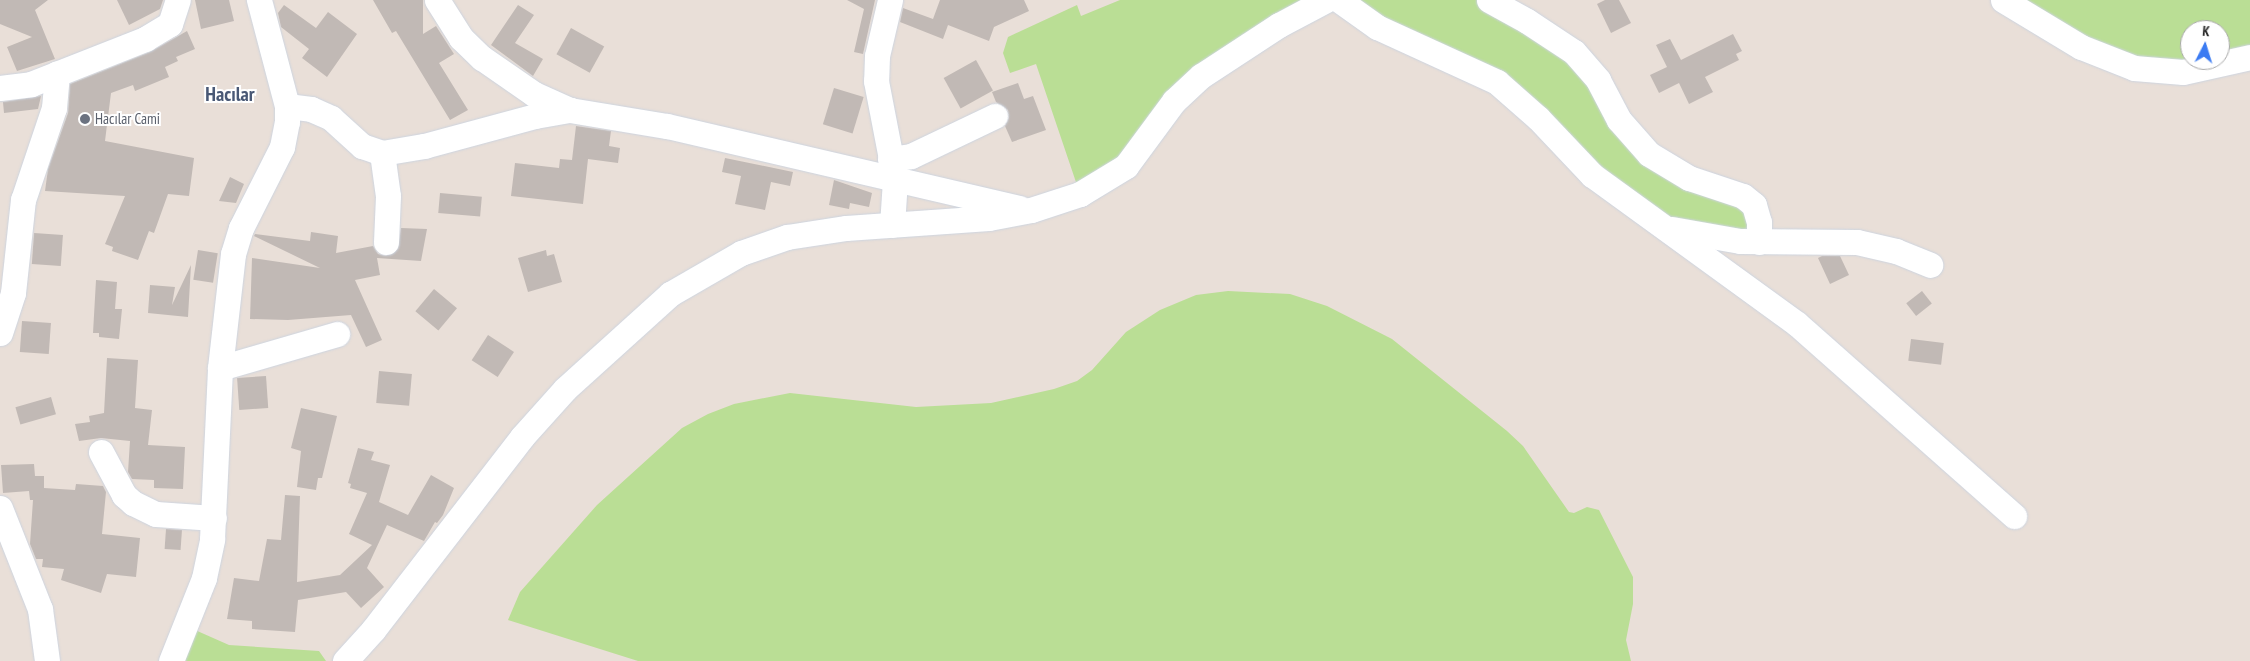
<!DOCTYPE html>
<meta charset="utf-8">
<style>
body{margin:0}
#map{position:relative;width:2250px;height:661px;overflow:hidden;background:#e9dfd8;font-family:"PT Sans Narrow",sans-serif}
div>[style]{position:absolute}
[style*='--x']{left:calc(var(--x)*1px);top:calc(var(--y)*1px);width:calc(var(--w)*1px);rotate:calc(var(--a)*1deg)}
.green>*{inset:0;background:#bade95}
.building>*{inset:0;background:#c1b9b5;transform-origin:0 0}
.roads{filter:drop-shadow(0 0 1px #cdd4df) drop-shadow(0 0 1px #cdd4df)}
.minor>*{height:25px;margin:-12.5px;padding:0 12.5px;transform-origin:12.5px;border-radius:12.5px;background:#fff}
.dots>*{width:14px;height:14px;translate:-50% -50%;box-sizing:border-box;border:2px solid #fff;border-radius:50%}
span{translate:-50% -50%;white-space:nowrap;text-align:center;line-height:1.15;-webkit-text-stroke:4px #fff;paint-order:stroke}
.worship-label{font-size:15px;color:#5b616d}
.left{translate:0 -50%;text-align:left}
.district-label{font-size:20px;color:#495875;font-weight:700}
.north{position:absolute;left:2180px;top:20px;width:50px;height:50px;box-sizing:border-box;background:#fff;border:1px solid #a8a8a8;border-radius:50%;rotate:5deg;font-size:14px;font-weight:700;line-height:20px;text-align:center;color:#262626}
.north::after{content:'';display:block;margin:auto;width:18px;height:22px;background:#3b7bf2;clip-path:polygon(50% 0,100% 100%,50% 72%,0 100%)}
</style>
<div id="map">
<div class="green">
<i style="clip-path:polygon(1120px 0,1326px 0,1279px 25px,1080px 194px,1036px 64px,1010px 73px,1003px 53px,1008px 37px,1077px 5px,1081px 16px)"></i>
<i style="clip-path:polygon(1339px 0,1489px 0,1553px 37px,1634px 139px,1743px 196px,1759px 242px,1660px 226px,1538px 118px)"></i>
<i style="clip-path:polygon(evenodd,2003px 0,2250px 0,2250px 57px,2154px 71px,2003px 0,2190px 30px,2220px 30px,2220px 60px,2190px 60px,2190px 30px)"></i>
<i style="clip-path:polygon(1228px 291px,1290px 294px,1327px 306px,1392px 339px,1507px 431px,1523px 446px,1569px 512px,1574px 513px,1587px 507px,1599px 510px,1633px 577px,1633px 604px,1626px 640px,1631px 661px,638px 661px,508px 620px,520px 592px,597px 505px,682px 428px,708px 414px,734px 404px,790px 393px,916px 407px,991px 403px,1054px 389px,1077px 381px,1092px 370px,1126px 332px,1160px 310px,1196px 295px)"></i>
<i style="clip-path:polygon(186px 626px,229px 645px,319px 651px,326px 661px,171px 661px)"></i>
</div>
<div class="building">
<i style="clip-path:polygon(0 0,48px 0,35px 10px,55px 59px,17px 71px,7px 47px,32px 37px,0 24px)"></i>
<i style="clip-path:polygon(117px 0,163px 0,160px 9px,129px 25px)"></i>
<i style="clip-path:polygon(195px 0,229px 0,234px 21px,201px 29px)"></i>
<i style="clip-path:polygon(373px 0,423px 0,423px 34px,436px 26px,454px 54px,439px 63px,468px 110px,450px 120px,396px 31px,392px 33px)"></i>
<i style="clip-path:polygon(847px 0,875px 0,863px 54px,854px 52px,864px 9px)"></i>
<i style="clip-path:polygon(940px 0,1024px 0,1029px 11px,994px 27px,989px 41px,948px 25px,943px 39px,900px 22px,903px 8px,933px 19px)"></i>
<i style="clip-path:polygon(1605px 0,1619px 0,1631px 23px,1611px 33px,1597px 4px)"></i>
<i style="clip-path:polygon(284px 5px,316px 28px,328px 12px,357px 34px,327px 77px,302px 58px,309px 49px,281px 27px,278px 13px)"></i>
<i style="clip-path:polygon(518px 5px,534px 15px,515px 43px,543px 59px,533px 76px,491px 45px)"></i>
<i style="left:571px;top:28px;width:38px;height:30px;rotate:29deg"></i>
<i style="clip-path:polygon(187px 31px,195px 49px,176px 57px,178px 61px,165px 67px,169px 77px,135px 91px,133px 85px,111px 93px,105px 141px,194px 158px,189px 196px,168px 194px,154px 233px,149px 231px,138px 260px,112px 251px,113px 247px,105px 244px,125px 196px,45px 191px,48px 169px,68px 113px,70px 84px,150px 52px)"></i>
<i style="clip-path:polygon(1733px 34px,1742px 51px,1736px 54px,1739px 60px,1705px 77px,1713px 92px,1689px 104px,1679px 83px,1659px 93px,1650px 75px,1667px 67px,1656px 45px,1670px 39px,1681px 60px)"></i>
<i style="left:976px;top:60px;width:35px;height:37px;rotate:61deg"></i>
<i style="clip-path:polygon(1018px 83px,1024px 99px,1033px 96px,1046px 130px,1012px 142px,1005px 126px,1009px 118px,1008px 110px,996px 102px,992px 92px)"></i>
<i style="left:834px;top:88px;width:31px;height:38px;rotate:17deg"></i>
<i style="clip-path:polygon(41px 96px,38px 109px,4px 113px,3px 102px)"></i>
<i style="clip-path:polygon(576px 126px,611px 131px,609px 146px,620px 148px,618px 163px,588px 159px,583px 204px,511px 196px,515px 163px,559px 168px,560px 159px,572px 160px)"></i>
<i style="clip-path:polygon(725px 158px,793px 172px,790px 186px,771px 182px,765px 210px,735px 204px,741px 176px,722px 172px)"></i>
<i style="clip-path:polygon(230px 177px,244px 184px,236px 203px,219px 201px)"></i>
<i style="clip-path:polygon(834px 180px,872px 193px,869px 207px,850px 203px,849px 209px,829px 205px)"></i>
<i style="left:440px;top:193px;width:42px;height:20px;rotate:5deg"></i>
<i style="clip-path:polygon(401px 228px,427px 229px,421px 261px,377px 258px,380px 275px,355px 280px,382px 340px,366px 347px,351px 315px,288px 320px,250px 319px,252px 258px,320px 268px,254px 236px,255px 234px,310px 241px,311px 232px,338px 236px,336px 253px,373px 246px,378px 254px,386px 256px,398px 249px)"></i>
<i style="left:34px;top:233px;width:29px;height:31px;rotate:4deg"></i>
<i style="left:198px;top:250px;width:20px;height:30px;rotate:9deg"></i>
<i style="clip-path:polygon(546px 250px,547px 256px,554px 254px,562px 282px,528px 292px,518px 258px)"></i>
<i style="clip-path:polygon(1822px 256px,1840px 256px,1849px 275px,1830px 284px,1818px 258px)"></i>
<i style="clip-path:polygon(191px 265px,188px 317px,148px 313px,150px 285px,175px 287px,172px 305px)"></i>
<i style="clip-path:polygon(96px 280px,117px 282px,115px 309px,122px 309px,119px 339px,99px 337px,99px 333px,93px 333px)"></i>
<i style="left:434px;top:289px;width:30px;height:29px;rotate:40deg"></i>
<i style="left:1922px;top:291px;width:16px;height:20px;rotate:52deg"></i>
<i style="left:22px;top:321px;width:29px;height:31px;rotate:4deg"></i>
<i style="left:488px;top:335px;width:31px;height:30px;rotate:33deg"></i>
<i style="left:1911px;top:339px;width:33px;height:22px;rotate:7deg"></i>
<i style="clip-path:polygon(107px 358px,138px 360px,135px 408px,152px 410px,148px 445px,185px 447px,183px 489px,154px 488px,154px 480px,132px 479px,128px 472px,130px 441px,101px 438px,79px 441px,75px 424px,90px 422px,89px 416px,104px 413px)"></i>
<i style="left:379px;top:371px;width:33px;height:32px;rotate:5deg"></i>
<i style="left:266px;top:376px;width:32px;height:29px;rotate:86deg"></i>
<i style="left:51px;top:397px;width:18px;height:37px;rotate:74deg"></i>
<i style="clip-path:polygon(301px 408px,337px 416px,322px 478px,318px 478px,316px 490px,297px 487px,301px 451px,291px 448px)"></i>
<i style="clip-path:polygon(358px 448px,374px 452px,371px 460px,390px 465px,379px 502px,408px 515px,431px 475px,454px 488px,443px 515px,437px 523px,435px 522px,424px 541px,387px 525px,367px 568px,384px 587px,361px 608px,346px 592px,298px 600px,295px 632px,252px 629px,252px 621px,227px 619px,234px 578px,259px 581px,267px 539px,281px 540px,285px 495px,300px 496px,297px 582px,340px 575px,372px 545px,349px 534px,367px 493px,350px 488px,351px 484px,348px 483px)"></i>
<i style="clip-path:polygon(34px 464px,35px 476px,44px 476px,44px 488px,75px 490px,76px 484px,103px 486px,106px 492px,102px 534px,140px 538px,136px 577px,107px 574px,101px 593px,61px 580px,64px 569px,42px 567px,43px 559px,36px 559px,30px 544px,33px 500px,30px 500px,29px 491px,3px 493px,1px 465px)"></i>
<i style="left:166px;top:529px;width:16px;height:20px;rotate:4deg"></i>
</div>
<div class="roads">
<div class="minor">
<i style="--x:437;--y:0;--w:45;--a:57.7"></i>
<i style="--x:461;--y:38;--w:29;--a:44"></i>
<i style="--x:482;--y:58;--w:63;--a:34.7"></i>
<i style="--x:534;--y:94;--w:39;--a:24"></i>
<i style="--x:570;--y:110;--w:98;--a:9.4"></i>
<i style="--x:667;--y:126;--w:362;--a:13.1"></i>
<i style="--x:890;--y:0;--w:57;--a:103.1"></i>
<i style="--x:877;--y:56;--w:25;--a:92"></i>
<i style="--x:876;--y:81;--w:101;--a:79.1"></i>
<i style="--x:895;--y:180;--w:45;--a:93.8"></i>
<i style="--x:1339;--y:0;--w:47;--a:35.4"></i>
<i style="--x:1377;--y:27;--w:132;--a:24.6"></i>
<i style="--x:1497;--y:82;--w:55;--a:41.3"></i>
<i style="--x:1538;--y:118;--w:79;--a:46.5"></i>
<i style="--x:1592;--y:175;--w:253;--a:36"></i>
<i style="--x:1797;--y:324;--w:290;--a:41.5"></i>
<i style="--x:1489;--y:0;--w:43;--a:28.9"></i>
<i style="--x:1527;--y:21;--w:56;--a:33.4"></i>
<i style="--x:1574;--y:52;--w:37;--a:49"></i>
<i style="--x:1598;--y:80;--w:45;--a:62.3"></i>
<i style="--x:1619;--y:120;--w:45;--a:48.6"></i>
<i style="--x:1649;--y:154;--w:47;--a:31"></i>
<i style="--x:1689;--y:178;--w:57;--a:18.4"></i>
<i style="--x:1743;--y:196;--w:14;--a:39"></i>
<i style="--x:1754;--y:205;--w:18;--a:74"></i>
<i style="--x:1759;--y:222;--w:20;--a:90"></i>
<i style="--x:2003;--y:0;--w:91;--a:31.1"></i>
<i style="--x:2081;--y:47;--w:57;--a:21.6"></i>
<i style="--x:2134;--y:68;--w:49;--a:4.7"></i>
<i style="--x:2183;--y:72;--w:69;--a:-12.6"></i>
<i style="--x:0;--y:88;--w:31;--a:-7"></i>
<i style="--x:31;--y:84;--w:123;--a:-21.5"></i>
<i style="--x:145;--y:39;--w:29;--a:-31"></i>
<i style="--x:170;--y:24;--w:25;--a:-72"></i>
<i style="--x:287;--y:106;--w:24;--a:7"></i>
<i style="--x:311;--y:109;--w:22;--a:24"></i>
<i style="--x:331;--y:118;--w:42;--a:42.1"></i>
<i style="--x:362;--y:146;--w:21;--a:19"></i>
<i style="--x:382;--y:153;--w:43;--a:-9.5"></i>
<i style="--x:424;--y:146;--w:115;--a:-15.1"></i>
<i style="--x:535;--y:116;--w:36;--a:-10"></i>
<i style="--x:382;--y:153;--w:43;--a:82.1"></i>
<i style="--x:388;--y:196;--w:46;--a:92.5"></i>
<i style="--x:890;--y:159;--w:21;--a:-8"></i>
<i style="--x:911;--y:156;--w:93;--a:-25.5"></i>
<i style="--x:1672;--y:229;--w:69;--a:10"></i>
<i style="--x:1740;--y:241;--w:117;--a:0.5"></i>
<i style="--x:1857;--y:242;--w:40;--a:13"></i>
<i style="--x:1896;--y:251;--w:37;--a:22"></i>
<i style="--x:0;--y:333;--w:42;--a:-72"></i>
<i style="--x:13;--y:293;--w:94;--a:-83.9"></i>
<i style="--x:23;--y:200;--w:97;--a:-71.4"></i>
<i style="--x:54;--y:108;--w:35;--a:-85"></i>
<i style="--x:220;--y:368;--w:122;--a:-16.2"></i>
<i style="--x:101;--y:452;--w:49;--a:61.9"></i>
<i style="--x:124;--y:495;--w:12;--a:42"></i>
<i style="--x:133;--y:503;--w:25;--a:26"></i>
<i style="--x:156;--y:514;--w:58;--a:3.9"></i>
<i style="--x:0;--y:508;--w:109;--a:68.4"></i>
<i style="--x:40;--y:609;--w:52;--a:82.3"></i>
<i style="--x:171;--y:661;--w:89;--a:-68.3"></i>
<i style="--x:204;--y:578;--w:40;--a:-78"></i>
<i style="--x:212;--y:539;--w:171;--a:-87.3"></i>
<i style="--x:220;--y:368;--w:115;--a:-83.5"></i>
<i style="--x:233;--y:254;--w:27;--a:-73"></i>
<i style="--x:241;--y:228;--w:91;--a:-63.2"></i>
<i style="--x:282;--y:147;--w:25;--a:-79"></i>
<i style="--x:287;--y:122;--w:16;--a:-90"></i>
<i style="--x:287;--y:106;--w:110;--a:-104.8"></i>
<i style="--x:345;--y:661;--w:42;--a:-47.9"></i>
<i style="--x:373;--y:630;--w:244;--a:-52.3"></i>
<i style="--x:522;--y:437;--w:64;--a:-48.1"></i>
<i style="--x:565;--y:389;--w:142;--a:-42.1"></i>
<i style="--x:670;--y:294;--w:82;--a:-30"></i>
<i style="--x:741;--y:253;--w:49;--a:-19.2"></i>
<i style="--x:787;--y:237;--w:60;--a:-8.7"></i>
<i style="--x:846;--y:228;--w:143;--a:-4"></i>
<i style="--x:989;--y:218;--w:43;--a:-10.8"></i>
<i style="--x:1031;--y:210;--w:52;--a:-18.1"></i>
<i style="--x:1080;--y:194;--w:54;--a:-31.3"></i>
<i style="--x:1126;--y:166;--w:81;--a:-53.6"></i>
<i style="--x:1174;--y:101;--w:37;--a:-43"></i>
<i style="--x:1201;--y:76;--w:93;--a:-33.2"></i>
<i style="--x:1279;--y:25;--w:53;--a:-28"></i>
</div>
</div>
<div class="dots">
<i style="left:85px;top:119px;background:#6b7280"></i>
</div>
<div class="worship-label">
<span class="left" style="left:95px;top:119px">Hacılar Cami</span>
</div>
<div class="district-label">
<span style="left:230px;top:94px">Hacılar</span>
</div>
<div class="north">K</div>
</div>
